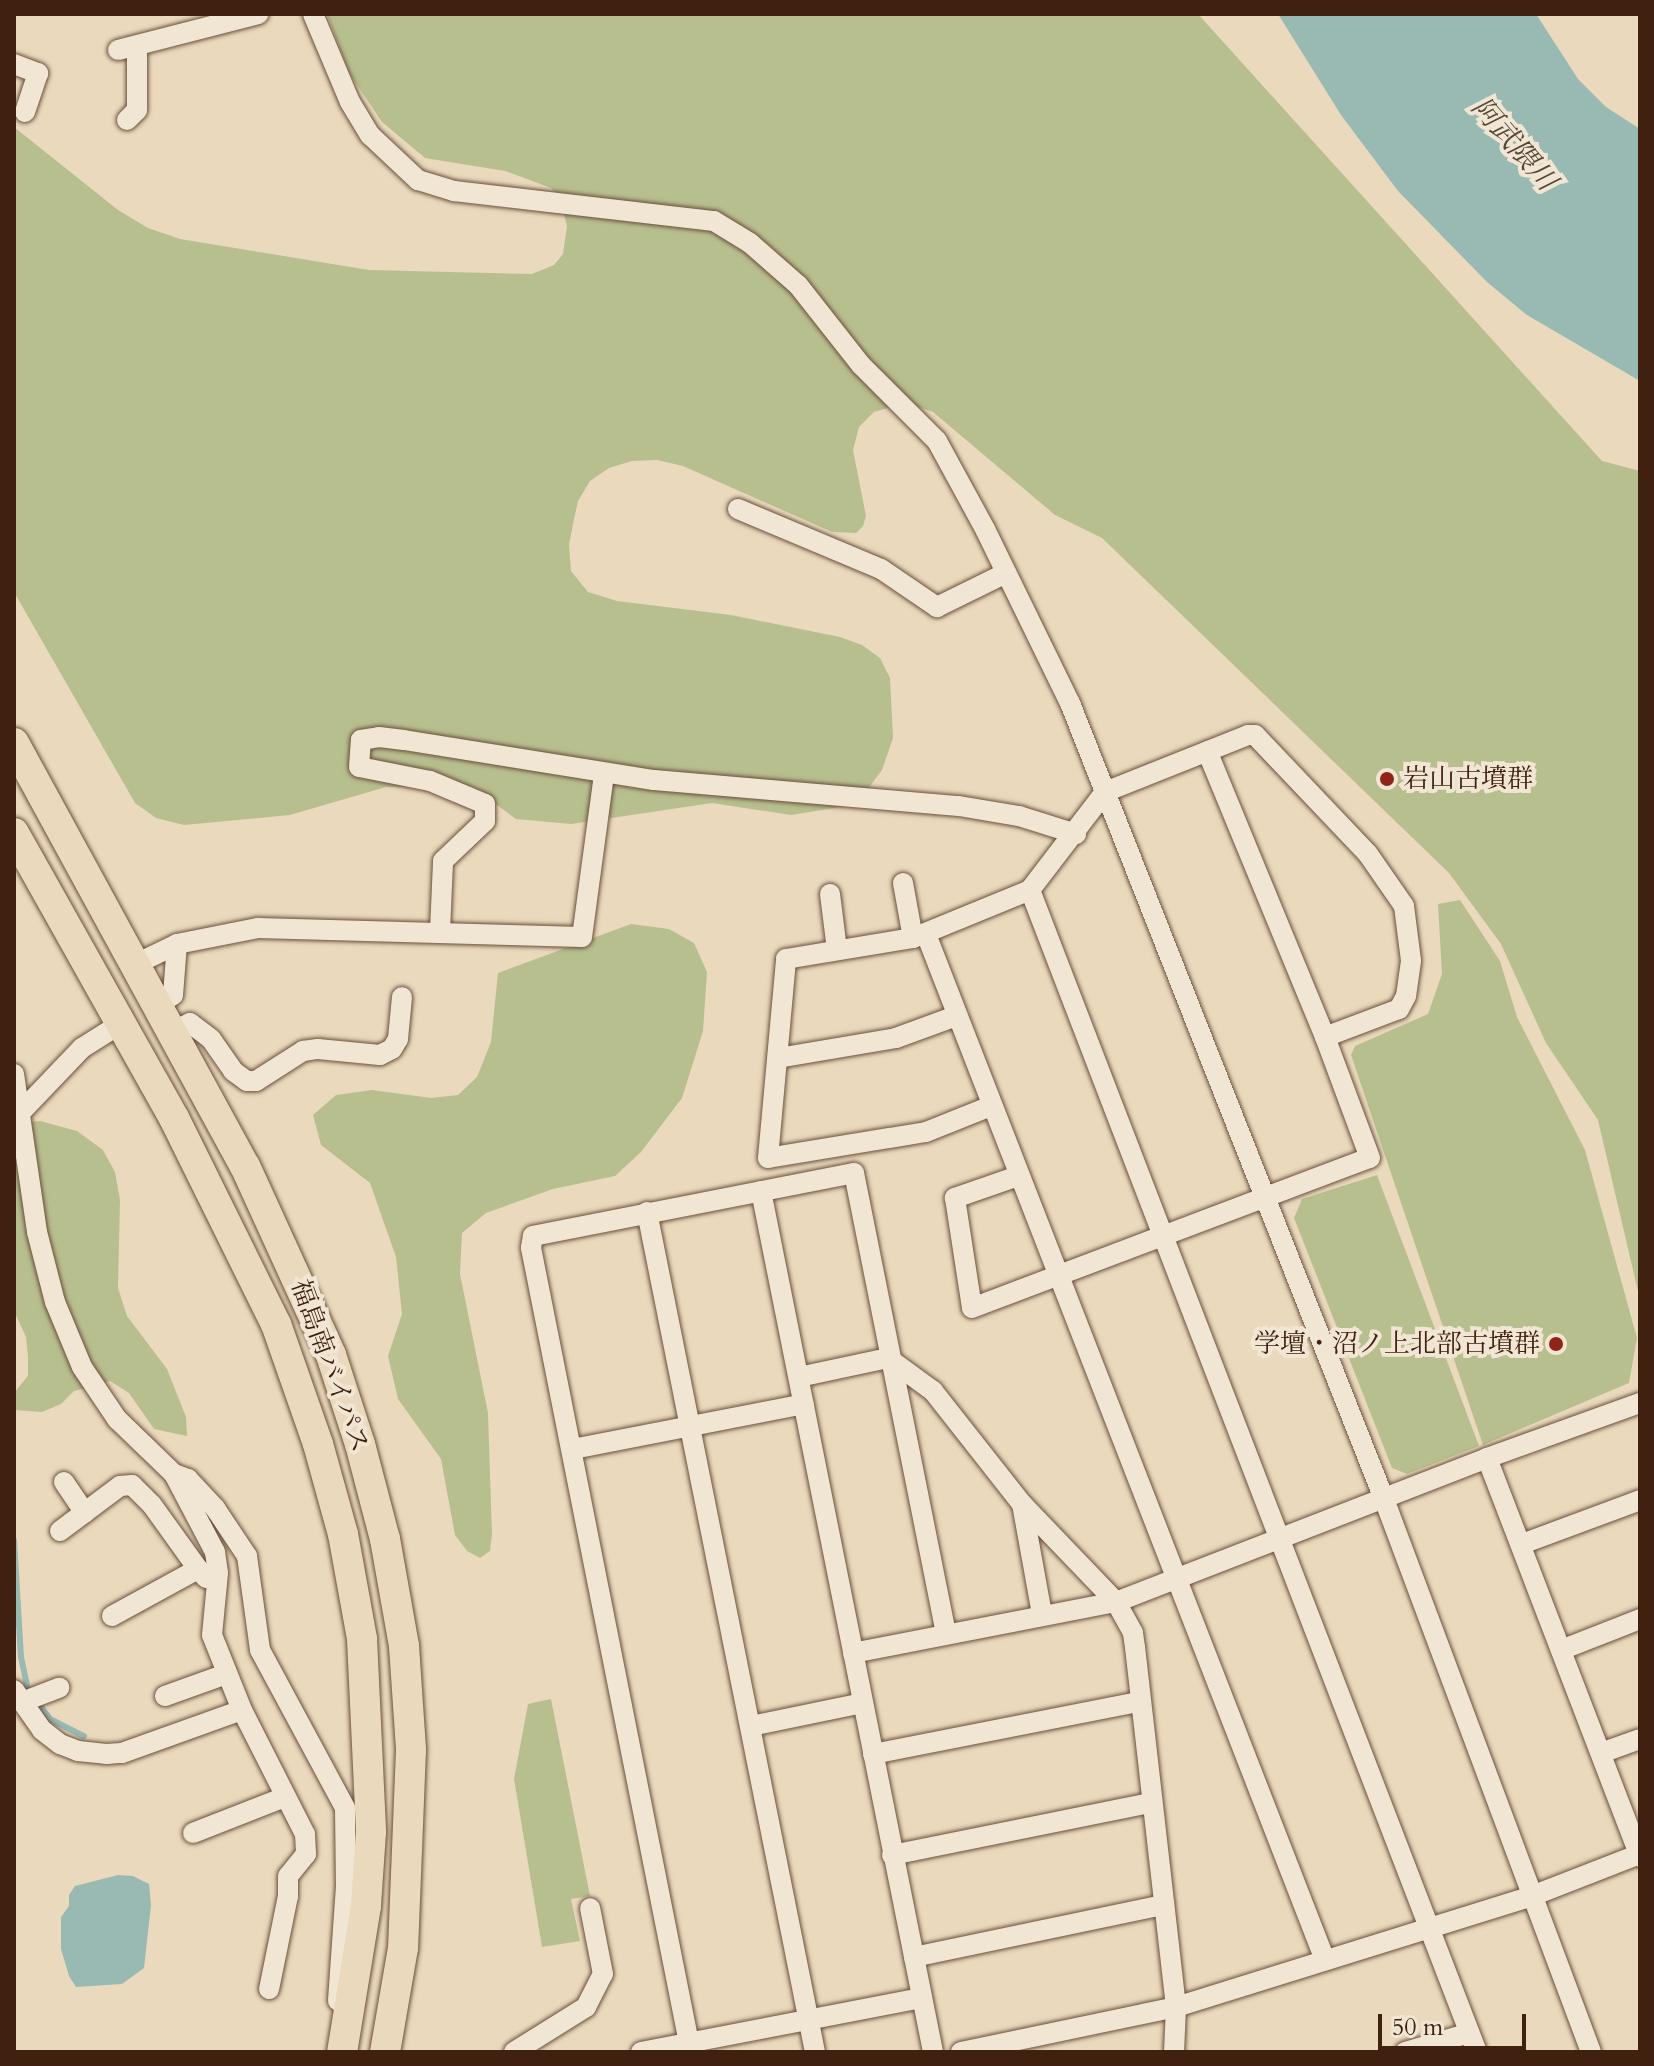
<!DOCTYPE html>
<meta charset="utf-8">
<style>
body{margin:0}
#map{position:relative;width:1654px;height:2066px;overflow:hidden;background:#ead9bc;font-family:Cardo,"Noto Serif JP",serif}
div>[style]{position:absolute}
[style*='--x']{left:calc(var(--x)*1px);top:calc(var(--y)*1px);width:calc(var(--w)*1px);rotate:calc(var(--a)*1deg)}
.green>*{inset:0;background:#b8bf8f}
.water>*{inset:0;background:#98bab2}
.stream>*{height:6px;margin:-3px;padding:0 3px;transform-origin:3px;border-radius:3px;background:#98bab2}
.roads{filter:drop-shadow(0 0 2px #6a4f3b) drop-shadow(0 0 2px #6a4f3b)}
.minor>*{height:20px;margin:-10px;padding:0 10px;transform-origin:10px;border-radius:10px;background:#f1e6d3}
.highway>*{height:30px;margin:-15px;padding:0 15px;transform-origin:15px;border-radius:15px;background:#ead9bc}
.dots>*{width:22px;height:22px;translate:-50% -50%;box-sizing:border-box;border:4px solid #f1e6d3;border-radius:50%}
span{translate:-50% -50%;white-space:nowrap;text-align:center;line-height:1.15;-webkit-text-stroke:8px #f1e6d3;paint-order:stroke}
.poi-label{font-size:26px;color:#402110}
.left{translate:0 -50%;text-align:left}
.right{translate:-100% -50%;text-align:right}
.street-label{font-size:26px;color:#402110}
.water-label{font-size:28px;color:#564738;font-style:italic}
.frame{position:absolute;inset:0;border:16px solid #402110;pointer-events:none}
.scale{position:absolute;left:1378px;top:2014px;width:148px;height:36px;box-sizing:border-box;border:4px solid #402110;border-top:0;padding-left:10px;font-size:24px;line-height:28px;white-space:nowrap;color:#402110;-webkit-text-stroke:6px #f1e6d3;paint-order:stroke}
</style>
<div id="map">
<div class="green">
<i style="clip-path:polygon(327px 14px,1198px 14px,1602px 461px,1640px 471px,1640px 1300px,1598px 1120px,1546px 1043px,1501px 944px,1449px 873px,1102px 538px,1055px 515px,933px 412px,905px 403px,874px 412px,859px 427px,853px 450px,866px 516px,863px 526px,856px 533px,832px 532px,683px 466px,657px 460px,632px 461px,609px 468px,590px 481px,578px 501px,573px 524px,569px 545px,571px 571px,588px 592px,617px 601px,731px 615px,840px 637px,862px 645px,880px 658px,890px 678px,893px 738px,882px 770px,867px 790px,847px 806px,791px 815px,712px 803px,571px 824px,516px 819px,471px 786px,386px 787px,290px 815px,184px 825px,156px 818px,135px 803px,14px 592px,14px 127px,118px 210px,148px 228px,180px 239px,369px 270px,532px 274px,554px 265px,563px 254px,567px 226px,560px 198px,551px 188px,505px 171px,425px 158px,382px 122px,349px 73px)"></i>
<i style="clip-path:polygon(1460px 900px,1500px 961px,1517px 1017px,1585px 1150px,1637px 1338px,1629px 1383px,1483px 1445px,1351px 1055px,1355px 1046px,1428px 1014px,1442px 974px,1438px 904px)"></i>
<i style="clip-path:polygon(631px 924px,669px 929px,694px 943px,707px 972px,703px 1031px,682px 1098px,641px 1152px,615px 1176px,553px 1189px,486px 1213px,462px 1233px,460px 1274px,488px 1413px,492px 1535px,490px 1551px,480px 1558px,467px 1551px,455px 1535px,441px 1459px,398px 1399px,388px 1356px,402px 1314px,396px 1257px,370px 1183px,321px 1145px,313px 1115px,336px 1095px,372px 1090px,431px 1098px,458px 1095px,477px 1077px,491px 1042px,498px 973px)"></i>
<i style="clip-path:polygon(40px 1121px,77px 1131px,103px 1150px,115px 1172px,120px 1200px,118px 1288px,127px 1316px,167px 1369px,186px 1417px,187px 1436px,154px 1429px,129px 1393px,110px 1381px,74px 1391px,61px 1404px,42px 1412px,14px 1410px,14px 1393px,28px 1376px,28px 1357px,26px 1337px,14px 1311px,14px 1123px)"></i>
<i style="clip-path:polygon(1377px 1175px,1479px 1446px,1407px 1474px,1392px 1468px,1294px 1218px,1302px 1199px)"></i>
<i style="clip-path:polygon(551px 1699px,590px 1896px,571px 1899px,580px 1941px,542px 1947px,514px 1779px,528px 1704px)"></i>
</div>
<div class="water">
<i style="clip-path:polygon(1278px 14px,1536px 14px,1578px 79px,1606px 107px,1640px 129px,1640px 381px,1527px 315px,1487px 282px,1398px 191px,1341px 115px)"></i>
<i style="clip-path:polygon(118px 1875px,133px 1876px,149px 1884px,151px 1905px,144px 1968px,122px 1984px,76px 1987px,69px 1976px,61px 1949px,61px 1917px,69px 1906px,69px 1895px,75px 1886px)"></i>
</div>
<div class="stream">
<i style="--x:14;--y:1540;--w:117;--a:86.6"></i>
<i style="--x:21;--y:1657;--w:35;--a:78"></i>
<i style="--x:39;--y:1704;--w:19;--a:54"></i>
<i style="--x:50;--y:1719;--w:38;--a:27"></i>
</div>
<div class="roads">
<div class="minor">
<i style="--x:313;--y:14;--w:95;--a:67.2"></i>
<i style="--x:350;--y:102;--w:39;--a:59"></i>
<i style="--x:370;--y:135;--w:66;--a:43.2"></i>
<i style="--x:418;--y:180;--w:38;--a:17"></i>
<i style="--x:454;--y:191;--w:262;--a:6.6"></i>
<i style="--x:714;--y:221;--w:42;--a:31.4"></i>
<i style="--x:750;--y:243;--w:64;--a:41.2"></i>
<i style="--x:798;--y:285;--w:102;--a:51.8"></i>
<i style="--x:861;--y:365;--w:107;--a:45"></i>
<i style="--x:937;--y:441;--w:102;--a:61.4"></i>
<i style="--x:986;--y:531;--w:191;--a:64"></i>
<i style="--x:1070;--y:703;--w:856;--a:68.47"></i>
<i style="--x:1384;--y:1499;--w:590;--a:69.48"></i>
<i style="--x:118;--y:50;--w:145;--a:-14.4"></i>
<i style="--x:14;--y:64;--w:26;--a:21"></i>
<i style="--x:38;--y:73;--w:41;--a:108.4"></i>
<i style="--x:127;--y:120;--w:14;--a:-45"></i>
<i style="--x:137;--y:110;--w:62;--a:-90"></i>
<i style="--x:738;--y:509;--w:155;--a:22.8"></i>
<i style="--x:881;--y:569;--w:68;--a:34.2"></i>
<i style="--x:937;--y:607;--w:77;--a:-26.2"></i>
<i style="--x:903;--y:883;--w:56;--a:79.7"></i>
<i style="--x:1030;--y:890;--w:1245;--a:68.96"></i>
<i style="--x:830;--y:894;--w:56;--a:82.9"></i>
<i style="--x:440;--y:931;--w:70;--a:-87.5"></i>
<i style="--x:443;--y:861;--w:58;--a:-43.6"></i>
<i style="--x:485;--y:821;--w:17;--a:-90"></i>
<i style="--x:485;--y:804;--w:60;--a:-157.3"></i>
<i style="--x:430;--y:781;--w:72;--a:-168.8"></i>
<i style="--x:359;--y:767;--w:27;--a:-86"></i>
<i style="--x:361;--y:740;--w:18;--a:-9"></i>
<i style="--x:379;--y:737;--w:25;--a:7"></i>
<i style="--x:404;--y:740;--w:253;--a:9.1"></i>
<i style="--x:654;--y:780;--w:306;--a:4.9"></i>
<i style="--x:959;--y:806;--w:61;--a:9.5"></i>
<i style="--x:1019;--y:816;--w:60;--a:17.5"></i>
<i style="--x:926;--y:934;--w:1101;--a:68.75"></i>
<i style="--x:134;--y:965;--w:48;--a:-26"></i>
<i style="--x:177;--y:944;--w:83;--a:-11.2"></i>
<i style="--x:258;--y:928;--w:324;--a:1.6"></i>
<i style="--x:582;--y:937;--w:163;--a:-82.3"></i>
<i style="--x:156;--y:1006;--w:20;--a:-33"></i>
<i style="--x:173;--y:995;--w:51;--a:-85.5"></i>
<i style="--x:171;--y:1032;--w:21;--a:-25"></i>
<i style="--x:190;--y:1023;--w:26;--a:37"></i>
<i style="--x:211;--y:1039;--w:39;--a:55"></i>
<i style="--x:233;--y:1071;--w:17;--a:36"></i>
<i style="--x:247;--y:1081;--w:9;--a:0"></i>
<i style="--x:256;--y:1081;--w:56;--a:-32.6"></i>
<i style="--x:303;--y:1051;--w:15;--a:-8"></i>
<i style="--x:318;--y:1049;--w:62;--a:5.5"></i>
<i style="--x:380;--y:1055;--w:13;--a:-27"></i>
<i style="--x:392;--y:1049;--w:12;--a:-59"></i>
<i style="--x:398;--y:1039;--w:42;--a:-84.6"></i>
<i style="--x:778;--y:1058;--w:120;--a:-9.6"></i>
<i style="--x:896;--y:1038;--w:64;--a:-20.1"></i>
<i style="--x:14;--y:1074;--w:160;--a:81.7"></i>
<i style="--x:37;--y:1232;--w:72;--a:75.6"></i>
<i style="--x:55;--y:1302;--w:70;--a:67.4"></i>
<i style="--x:82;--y:1367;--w:63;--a:56.1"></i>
<i style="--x:117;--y:1419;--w:79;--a:44"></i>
<i style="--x:174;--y:1474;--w:88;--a:62.3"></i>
<i style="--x:215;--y:1552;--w:21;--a:82"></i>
<i style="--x:218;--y:1573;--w:62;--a:95.5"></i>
<i style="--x:212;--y:1635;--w:81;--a:68.2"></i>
<i style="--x:242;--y:1710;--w:139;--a:63.1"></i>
<i style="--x:305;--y:1834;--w:20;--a:87"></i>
<i style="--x:306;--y:1854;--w:28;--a:129"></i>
<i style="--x:288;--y:1876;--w:20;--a:90"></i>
<i style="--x:288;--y:1896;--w:95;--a:101.5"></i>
<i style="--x:991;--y:1106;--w:70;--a:158.2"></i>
<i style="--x:926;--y:1132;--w:160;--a:170.7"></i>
<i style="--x:768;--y:1158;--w:200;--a:-84.8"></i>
<i style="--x:786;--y:959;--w:129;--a:-9.4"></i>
<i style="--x:913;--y:938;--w:126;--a:-22.3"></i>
<i style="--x:1030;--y:890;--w:123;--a:-52.6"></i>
<i style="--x:1105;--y:792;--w:154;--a:-21.7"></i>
<i style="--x:1248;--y:735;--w:7;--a:0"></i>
<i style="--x:1255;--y:735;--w:164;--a:46.5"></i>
<i style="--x:1368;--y:854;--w:63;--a:55.3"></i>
<i style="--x:1404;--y:906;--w:55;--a:82.7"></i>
<i style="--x:1411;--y:961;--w:35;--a:98"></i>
<i style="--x:1406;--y:996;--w:15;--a:118"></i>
<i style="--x:1399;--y:1009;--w:79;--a:159.3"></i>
<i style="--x:18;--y:1115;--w:93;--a:-46.3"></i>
<i style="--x:82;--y:1048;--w:45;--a:-32.3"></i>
<i style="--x:1018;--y:1176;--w:67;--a:160.8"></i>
<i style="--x:955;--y:1198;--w:111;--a:81.2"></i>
<i style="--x:972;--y:1308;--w:425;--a:-20.7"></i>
<i style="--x:1370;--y:1158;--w:129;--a:-110.4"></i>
<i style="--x:1325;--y:1037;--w:309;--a:-112.4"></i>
<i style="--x:761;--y:1191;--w:878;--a:78.7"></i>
<i style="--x:647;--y:1212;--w:857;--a:78.69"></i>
<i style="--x:799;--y:1377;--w:91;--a:-12.1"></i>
<i style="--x:888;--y:1358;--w:56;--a:36.3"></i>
<i style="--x:933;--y:1391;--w:144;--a:51.8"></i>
<i style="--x:1022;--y:1504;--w:136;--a:46.2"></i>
<i style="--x:1116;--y:1602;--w:35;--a:61"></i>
<i style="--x:1133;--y:1633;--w:14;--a:82"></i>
<i style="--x:1135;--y:1647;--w:362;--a:83.5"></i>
<i style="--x:1176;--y:2007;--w:45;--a:92.5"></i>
<i style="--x:573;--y:1449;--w:235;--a:-11"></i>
<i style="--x:1487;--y:1458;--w:427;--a:69"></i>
<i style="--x:174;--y:1474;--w:15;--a:20"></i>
<i style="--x:188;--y:1479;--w:40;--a:47"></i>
<i style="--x:215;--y:1508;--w:58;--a:56.3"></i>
<i style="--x:247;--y:1556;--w:95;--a:82.1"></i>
<i style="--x:260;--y:1650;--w:179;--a:61.7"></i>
<i style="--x:345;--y:1808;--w:78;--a:89.3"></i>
<i style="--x:346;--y:1886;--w:115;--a:94"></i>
<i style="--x:64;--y:1482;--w:37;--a:56"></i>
<i style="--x:1022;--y:1504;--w:112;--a:79.7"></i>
<i style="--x:60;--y:1531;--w:75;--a:-36.9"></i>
<i style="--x:120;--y:1486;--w:12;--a:-5"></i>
<i style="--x:132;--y:1485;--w:28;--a:45"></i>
<i style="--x:152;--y:1505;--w:79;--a:54.3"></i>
<i style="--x:1522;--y:1544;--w:126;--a:-20.4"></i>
<i style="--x:112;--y:1616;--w:98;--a:-28.7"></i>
<i style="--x:198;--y:1569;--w:12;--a:48"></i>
<i style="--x:1561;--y:1650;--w:85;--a:-21.4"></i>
<i style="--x:853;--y:1653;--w:268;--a:-11"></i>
<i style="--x:1116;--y:1602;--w:398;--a:-21.2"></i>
<i style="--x:1487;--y:1458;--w:163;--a:-19.8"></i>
<i style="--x:14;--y:1690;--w:49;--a:55"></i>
<i style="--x:42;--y:1730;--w:23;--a:38"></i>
<i style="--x:60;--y:1744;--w:19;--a:21"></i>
<i style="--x:78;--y:1751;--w:28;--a:6"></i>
<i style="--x:106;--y:1754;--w:16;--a:-4"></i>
<i style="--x:122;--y:1753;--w:127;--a:-19.7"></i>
<i style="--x:165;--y:1696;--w:65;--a:-19.8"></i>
<i style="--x:22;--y:1702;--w:40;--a:-21"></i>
<i style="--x:751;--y:1726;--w:114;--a:-11.6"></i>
<i style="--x:1601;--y:1753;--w:41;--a:-19.7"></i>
<i style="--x:873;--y:1754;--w:270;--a:-11.1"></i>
<i style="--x:193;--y:1833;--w:99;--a:-21.4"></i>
<i style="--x:892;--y:1855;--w:263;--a:-11.4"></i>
<i style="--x:914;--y:1957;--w:254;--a:-11.8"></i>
<i style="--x:689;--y:2043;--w:811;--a:-101.24"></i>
<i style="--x:531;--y:1248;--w:12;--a:-81"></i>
<i style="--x:533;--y:1236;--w:327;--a:-11.1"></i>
<i style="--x:854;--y:1173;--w:470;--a:78.7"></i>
<i style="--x:514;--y:2052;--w:85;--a:-32"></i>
<i style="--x:586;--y:2007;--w:37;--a:-63"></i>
<i style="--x:603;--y:1974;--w:67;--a:-101.1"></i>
<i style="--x:641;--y:2052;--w:286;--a:-10.9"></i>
<i style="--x:961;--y:2052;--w:220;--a:-11.8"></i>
<i style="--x:1176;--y:2007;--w:373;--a:-17.3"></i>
<i style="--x:1532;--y:1896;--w:116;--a:-21.3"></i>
<i style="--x:1405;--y:2052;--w:67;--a:-16.5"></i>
</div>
<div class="highway">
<i style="--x:14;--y:743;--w:482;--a:61.4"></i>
<i style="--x:245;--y:1166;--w:208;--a:65.5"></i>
<i style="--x:331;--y:1355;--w:94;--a:72"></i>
<i style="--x:360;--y:1444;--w:98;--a:75.3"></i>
<i style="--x:385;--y:1539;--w:109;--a:79.9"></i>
<i style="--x:404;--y:1646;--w:104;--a:86.1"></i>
<i style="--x:411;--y:1750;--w:198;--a:92.3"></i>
<i style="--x:403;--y:1948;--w:106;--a:99.8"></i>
<i style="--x:14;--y:833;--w:327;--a:60.7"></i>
<i style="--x:174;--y:1118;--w:230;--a:63.7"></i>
<i style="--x:276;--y:1324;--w:127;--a:70.7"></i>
<i style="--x:318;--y:1444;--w:93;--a:74.5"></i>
<i style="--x:343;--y:1534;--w:107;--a:79.7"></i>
<i style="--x:362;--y:1639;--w:193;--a:87.3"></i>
<i style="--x:371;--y:1832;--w:74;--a:93.9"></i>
<i style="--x:366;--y:1906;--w:148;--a:99.3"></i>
</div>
</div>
<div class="dots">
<i style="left:1387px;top:779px;background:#8f2418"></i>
<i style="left:1556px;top:1344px;background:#8f2418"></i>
</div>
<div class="poi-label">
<span class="left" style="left:1403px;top:779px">岩山古墳群</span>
<span class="right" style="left:1540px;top:1344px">学壇・沼ノ上北部古墳群</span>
</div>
<div class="street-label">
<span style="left:330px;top:1366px;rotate:70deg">福島南バイパス</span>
</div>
<div class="water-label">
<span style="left:1514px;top:144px;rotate:49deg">阿武隈川</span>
</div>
<div class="frame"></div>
<div class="scale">50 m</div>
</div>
